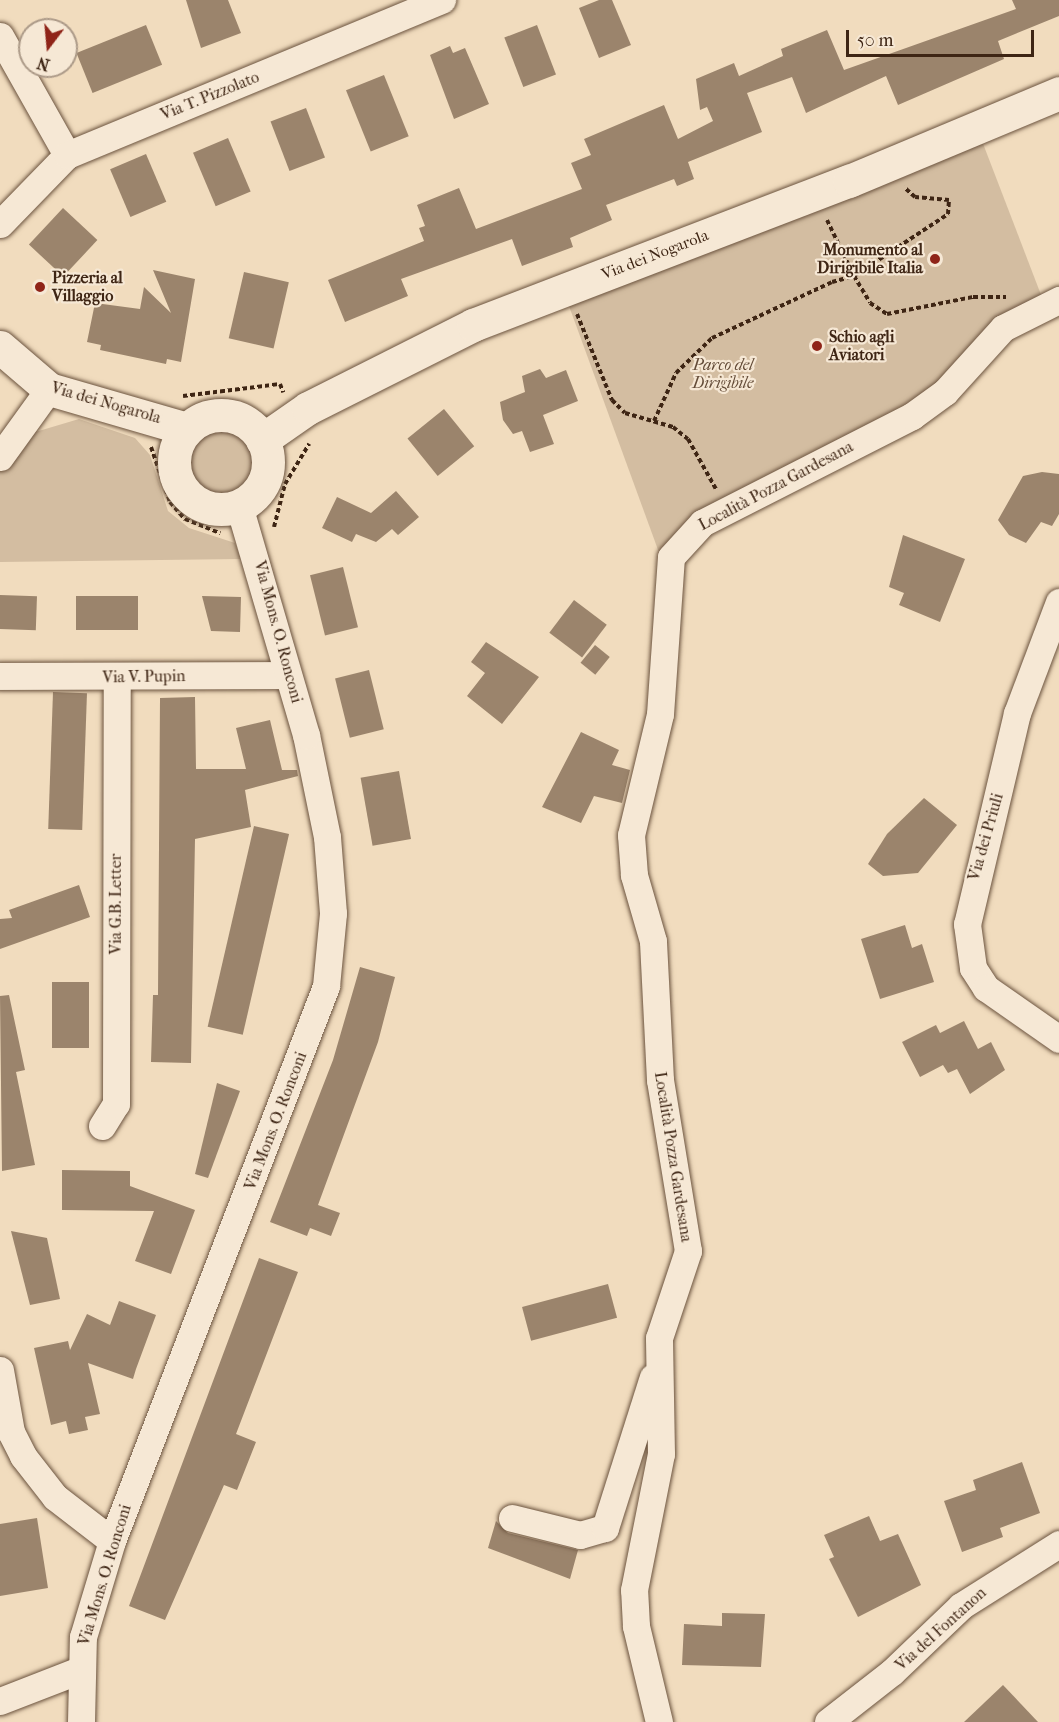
<!DOCTYPE html>
<meta charset="utf-8">
<style>
body{margin:0}
#map{position:relative;width:1059px;height:1722px;overflow:hidden;background:#f1dcbe;font-family:"IM FELL French Canon",serif}
div>[style]{position:absolute}
[style*='--x']{left:calc(var(--x)*1px);top:calc(var(--y)*1px);width:calc(var(--w)*1px);rotate:calc(var(--a)*1deg)}
.green>*{inset:0;background:#d3bda1}
.round{border-radius:50%}
.building>*{inset:0;background:#9b846c;transform-origin:0 0}
.path>*{height:4px;margin-top:-2px;transform-origin:0;background:repeating-linear-gradient(90deg,#3e2514 0 4.5px,transparent 0 7.5px)}
.roads{filter:drop-shadow(0 0 2px #6b533e) drop-shadow(0 0 2px #6b533e)}
.street>*{height:27px;margin:-13.5px;padding:0 13.5px;transform-origin:13.5px;border-radius:13.5px;background:#f6e8d5}
.secondary>*{height:33px;margin:-16.5px;padding:0 16.5px;transform-origin:16.5px;border-radius:16.5px;background:#f6e8d5}
.secondary>.ring{margin:-16.5px;padding:0;box-sizing:content-box;background:none;border:33px solid #f6e8d5;border-radius:50%}
.dots>*{width:16px;height:16px;translate:-50% -50%;box-sizing:border-box;border:3px solid #f6e8d5;border-radius:50%}
span{translate:-50% -50%;white-space:nowrap;text-align:center;line-height:1.15;-webkit-text-stroke:4.5px #f6e8d5;paint-order:stroke}
.street-label{font-size:16px;color:#3e2514}
.poi-label{font-size:16px;color:#3e2514;font-weight:700}
.right{translate:-100% -50%;text-align:right}
.left{translate:0 -50%;text-align:left}
.park-label{font-size:16px;color:#634b37;font-style:italic}
.north{position:absolute;left:18px;top:18px;width:60px;height:60px;box-sizing:border-box;background:#f6e8d5;border:2px solid #ac9a88;border-radius:50%;rotate:196deg;font-size:16px;font-weight:700;line-height:24px;text-align:center;color:#3e2514}
.north::after{content:'';display:block;margin:auto;width:21px;height:27px;background:#8f2418;clip-path:polygon(50% 0,100% 100%,50% 72%,0 100%)}
.scale{position:absolute;left:846px;top:30px;width:188px;height:27px;box-sizing:border-box;border:3px solid #3e2514;border-top:0;padding-left:8px;font-size:18px;line-height:21px;white-space:nowrap;color:#3e2514;-webkit-text-stroke:4px #f6e8d5;paint-order:stroke}
</style>
<div id="map">
<div class="green">
<i style="clip-path:polygon(982px 141px,1043px 300px,941px 389px,661px 558px,569px 306px)"></i>
<i style="clip-path:polygon(79px 419px,135px 438px,150px 455px,168px 511px,189px 528px,235px 543px,241px 559px,0 562px,0 471px,32px 433px)"></i>
<i class="round" style="left:186px;top:429px;width:68px;height:68px"></i>
</div>
<div class="building">
<i style="clip-path:polygon(186px 0,228px 0,241px 33px,201px 48px)"></i>
<i style="clip-path:polygon(599px 0,612px 0,631px 45px,599px 58px,579px 8px)"></i>
<i style="clip-path:polygon(1012px 0,1059px 0,1059px 16px,998px 41px,1004px 59px,898px 105px,886px 76px,806px 113px,792px 77px,747px 93px,762px 132px,688px 162px,694px 179px,677px 186px,674px 179px,606px 205px,612px 220px,570px 238px,573px 247px,522px 266px,512px 239px,401px 279px,408px 296px,345px 322px,328px 280px,424px 241px,419px 228px,425px 226px,417px 205px,459px 188px,476px 229px,582px 189px,571px 163px,591px 155px,584px 139px,664px 105px,678px 139px,713px 121px,707px 107px,700px 110px,696px 79px,734px 63px,739px 76px,783px 56px,781px 49px,827px 30px,844px 70px,1016px 9px)"></i>
<i style="left:146px;top:25px;width:43px;height:75px;rotate:68deg"></i>
<i style="left:537px;top:25px;width:53px;height:35px;rotate:69deg"></i>
<i style="clip-path:polygon(450px 46px,453px 53px,465px 48px,489px 104px,454px 119px,430px 55px)"></i>
<i style="left:384px;top:75px;width:66px;height:41px;rotate:68deg"></i>
<i style="left:306px;top:108px;width:53px;height:38px;rotate:69deg"></i>
<i style="left:228px;top:138px;width:58px;height:38px;rotate:67deg"></i>
<i style="left:146px;top:154px;width:52px;height:39px;rotate:67deg"></i>
<i style="left:63px;top:208px;width:47px;height:50px;rotate:43deg"></i>
<i style="clip-path:polygon(153px 270px,195px 279px,181px 362px,167px 359px,166px 364px,100px 350px,101px 345px,87px 342px,95px 303px,140px 309px,144px 287px,171px 313px)"></i>
<i style="left:244px;top:272px;width:46px;height:68px;rotate:13deg"></i>
<i style="clip-path:polygon(540px 369px,546px 378px,566px 370px,578px 401px,543px 415px,554px 444px,530px 452px,522px 431px,513px 434px,503px 420px,500px 402px,525px 392px,522px 376px)"></i>
<i style="left:444px;top:409px;width:48px;height:47px;rotate:51deg"></i>
<i style="clip-path:polygon(1042px 472px,1059px 474px,1059px 514px,1052px 526px,1041px 522px,1026px 543px,1009px 535px,998px 520px,1023px 476px)"></i>
<i style="clip-path:polygon(396px 491px,419px 517px,398px 535px,392px 529px,376px 542px,356px 534px,352px 542px,322px 528px,337px 497px,371px 513px)"></i>
<i style="clip-path:polygon(903px 535px,965px 559px,940px 622px,899px 605px,904px 593px,889px 587px)"></i>
<i style="left:343px;top:567px;width:62px;height:34px;rotate:76deg"></i>
<i style="left:0;top:595px;width:37px;height:34px;rotate:2deg"></i>
<i style="left:76px;top:596px;width:62px;height:34px"></i>
<i style="clip-path:polygon(202px 596px,241px 597px,240px 632px,211px 631px)"></i>
<i style="left:574px;top:600px;width:41px;height:41px;rotate:37deg"></i>
<i style="clip-path:polygon(486px 642px,539px 677px,502px 724px,467px 696px,485px 673px,471px 662px)"></i>
<i style="left:595px;top:645px;width:19px;height:23px;rotate:39deg"></i>
<i style="left:369px;top:670px;width:61px;height:35px;rotate:76deg"></i>
<i style="left:53px;top:692px;width:34px;height:137px;rotate:2deg"></i>
<i style="clip-path:polygon(195px 697px,196px 769px,246px 769px,236px 728px,270px 720px,282px 770px,297px 770px,298px 776px,245px 790px,251px 827px,195px 839px,191px 1063px,151px 1062px,153px 995px,158px 995px,160px 698px)"></i>
<i style="clip-path:polygon(581px 732px,619px 750px,612px 765px,630px 770px,622px 803px,594px 796px,581px 823px,542px 807px)"></i>
<i style="left:399px;top:771px;width:69px;height:39px;rotate:80deg"></i>
<i style="clip-path:polygon(924px 798px,957px 825px,918px 873px,883px 876px,868px 864px,887px 834px)"></i>
<i style="left:254px;top:826px;width:36px;height:206px;rotate:13deg"></i>
<i style="clip-path:polygon(79px 885px,90px 917px,0 949px,0 919px,12px 918px,9px 910px)"></i>
<i style="clip-path:polygon(905px 925px,912px 948px,922px 944px,934px 982px,880px 999px,861px 939px)"></i>
<i style="clip-path:polygon(360px 967px,395px 977px,378px 1042px,318px 1205px,340px 1213px,331px 1236px,310px 1228px,307px 1236px,270px 1222px,333px 1060px)"></i>
<i style="left:52px;top:982px;width:37px;height:66px"></i>
<i style="clip-path:polygon(9px 995px,25px 1070px,16px 1072px,35px 1165px,2px 1171px,0 996px)"></i>
<i style="clip-path:polygon(964px 1021px,978px 1049px,991px 1042px,1005px 1070px,970px 1094px,957px 1069px,948px 1073px,943px 1065px,920px 1077px,902px 1042px,936px 1025px,940px 1033px)"></i>
<i style="clip-path:polygon(217px 1083px,240px 1091px,208px 1178px,195px 1174px)"></i>
<i style="clip-path:polygon(62px 1170px,130px 1171px,130px 1186px,195px 1210px,171px 1274px,135px 1261px,154px 1211px,62px 1210px)"></i>
<i style="clip-path:polygon(11px 1231px,47px 1238px,60px 1299px,30px 1305px)"></i>
<i style="clip-path:polygon(259px 1258px,298px 1272px,236px 1434px,256px 1442px,237px 1490px,224px 1485px,165px 1620px,129px 1606px)"></i>
<i style="left:608px;top:1284px;width:35px;height:89px;rotate:75deg"></i>
<i style="clip-path:polygon(119px 1301px,156px 1315px,136px 1369px,133px 1379px,88px 1363px,100px 1414px,85px 1417px,88px 1430px,69px 1434px,66px 1421px,51px 1425px,34px 1348px,68px 1341px,70px 1350px,87px 1314px,110px 1325px)"></i>
<i style="clip-path:polygon(1022px 1462px,1040px 1513px,1000px 1528px,1003px 1537px,962px 1552px,944px 1501px,976px 1490px,973px 1480px)"></i>
<i style="clip-path:polygon(869px 1516px,880px 1541px,898px 1534px,921px 1585px,858px 1617px,829px 1559px,834px 1557px,824px 1535px)"></i>
<i style="clip-path:polygon(37px 1518px,48px 1588px,0 1596px,0 1524px)"></i>
<i style="clip-path:polygon(496px 1521px,508px 1533px,578px 1550px,570px 1579px,488px 1548px)"></i>
<i style="clip-path:polygon(722px 1613px,765px 1614px,761px 1667px,682px 1665px,684px 1624px,722px 1626px)"></i>
<i style="clip-path:polygon(1003px 1685px,1038px 1722px,964px 1722px)"></i>
</div>
<div class="path">
<i style="--x:827;--y:220;--w:62;--a:64.3"></i>
<i style="--x:854;--y:276;--w:113;--a:-33.4"></i>
<i style="--x:948;--y:214;--w:14;--a:-86"></i>
<i style="--x:949;--y:200;--w:34;--a:-175"></i>
<i style="--x:915;--y:197;--w:15;--a:-138"></i>
<i style="--x:577;--y:314;--w:93;--a:67.9"></i>
<i style="--x:612;--y:400;--w:18;--a:45"></i>
<i style="--x:625;--y:413;--w:50;--a:16.3"></i>
<i style="--x:673;--y:427;--w:19;--a:39"></i>
<i style="--x:688;--y:439;--w:57;--a:60.8"></i>
<i style="--x:183;--y:396;--w:98;--a:-7.1"></i>
<i style="--x:280;--y:384;--w:9;--a:69"></i>
<i style="--x:654;--y:421;--w:53;--a:-65.4"></i>
<i style="--x:676;--y:373;--w:50;--a:-44.2"></i>
<i style="--x:712;--y:338;--w:132;--a:-25"></i>
<i style="--x:832;--y:282;--w:23;--a:-15"></i>
<i style="--x:854;--y:276;--w:31;--a:59"></i>
<i style="--x:870;--y:303;--w:20;--a:33"></i>
<i style="--x:887;--y:314;--w:88;--a:-11.2"></i>
<i style="--x:973;--y:297;--w:33;--a:0"></i>
<i style="--x:151;--y:447;--w:58;--a:70.9"></i>
<i style="--x:170;--y:502;--w:23;--a:49"></i>
<i style="--x:185;--y:519;--w:38;--a:22"></i>
<i style="--x:274;--y:527;--w:44;--a:-75.7"></i>
<i style="--x:285;--y:484;--w:47;--a:-59"></i>
</div>
<div class="roads">
<div class="street">
<i style="--x:0;--y:36;--w:137;--a:60.6"></i>
<i style="--x:0;--y:224;--w:96;--a:-45.8"></i>
<i style="--x:67;--y:155;--w:406;--a:-22.5"></i>
<i style="--x:0;--y:457;--w:84;--a:-54.2"></i>
<i style="--x:1059;--y:602;--w:119;--a:110.7"></i>
<i style="--x:1017;--y:713;--w:217;--a:103.3"></i>
<i style="--x:967;--y:924;--w:44;--a:82.2"></i>
<i style="--x:973;--y:968;--w:24;--a:57"></i>
<i style="--x:986;--y:988;--w:89;--a:34.9"></i>
<i style="--x:0;--y:676;--w:287;--a:-0.2"></i>
<i style="--x:102;--y:1126;--w:26;--a:-58"></i>
<i style="--x:116;--y:1104;--w:426;--a:-89.9"></i>
<i style="--x:0;--y:1370;--w:63;--a:79.9"></i>
<i style="--x:11;--y:1432;--w:27;--a:63"></i>
<i style="--x:23;--y:1456;--w:52;--a:52"></i>
<i style="--x:55;--y:1497;--w:72;--a:37.7"></i>
<i style="--x:512;--y:1518;--w:70;--a:14"></i>
<i style="--x:580;--y:1535;--w:26;--a:-16"></i>
<i style="--x:605;--y:1528;--w:158;--a:-72.4"></i>
<i style="--x:0;--y:1701;--w:86;--a:-21.2"></i>
<i style="--x:81;--y:1722;--w:85;--a:-88.7"></i>
<i style="--x:83;--y:1637;--w:100;--a:-73.2"></i>
<i style="--x:112;--y:1541;--w:595;--a:-68.91"></i>
<i style="--x:326;--y:986;--w:73;--a:-84.5"></i>
<i style="--x:333;--y:913;--w:76;--a:-94.5"></i>
<i style="--x:327;--y:837;--w:104;--a:-101.6"></i>
<i style="--x:306;--y:735;--w:239;--a:-106.3"></i>
<i style="--x:659;--y:1722;--w:99;--a:-103.5"></i>
<i style="--x:636;--y:1626;--w:36;--a:-93"></i>
<i style="--x:634;--y:1590;--w:139;--a:-78.8"></i>
<i style="--x:661;--y:1454;--w:116;--a:-91"></i>
<i style="--x:659;--y:1338;--w:92;--a:-71.6"></i>
<i style="--x:688;--y:1251;--w:173;--a:-99.3"></i>
<i style="--x:660;--y:1080;--w:139;--a:-92.9"></i>
<i style="--x:653;--y:941;--w:69;--a:-106.1"></i>
<i style="--x:634;--y:875;--w:40;--a:-94.3"></i>
<i style="--x:631;--y:835;--w:124;--a:-76.5"></i>
<i style="--x:660;--y:714;--w:157;--a:-86"></i>
<i style="--x:671;--y:557;--w:46;--a:-47.6"></i>
<i style="--x:702;--y:523;--w:236;--a:-27"></i>
<i style="--x:912;--y:416;--w:41;--a:-36"></i>
<i style="--x:945;--y:392;--w:86;--a:-47.8"></i>
<i style="--x:1003;--y:328;--w:63;--a:-26.6"></i>
<i style="--x:828;--y:1722;--w:81;--a:-38"></i>
<i style="--x:892;--y:1672;--w:95;--a:-43.7"></i>
<i style="--x:961;--y:1606;--w:116;--a:-32.3"></i>
</div>
<div class="secondary">
<i style="--x:0;--y:347;--w:65;--a:40.6"></i>
<i style="--x:49;--y:389;--w:144;--a:16.2"></i>
<i class="ring" style="left:174px;top:415px;width:61px;height:61px"></i>
<i style="--x:262;--y:440;--w:56;--a:-34.8"></i>
<i style="--x:308;--y:408;--w:185;--a:-26.7"></i>
<i style="--x:473;--y:325;--w:403;--a:-21"></i>
<i style="--x:849;--y:181;--w:228;--a:-22.7"></i>
</div>
</div>
<div class="dots">
<i style="left:935px;top:259px;background:#8f2418"></i>
<i style="left:40px;top:287px;background:#8f2418"></i>
<i style="left:817px;top:346px;background:#8f2418"></i>
</div>
<div class="street-label">
<span style="left:210px;top:96px;rotate:-22deg">Via T. Pizzolato</span>
<span style="left:655px;top:255px;rotate:-21deg">Via dei Nogarola</span>
<span style="left:106px;top:403px;rotate:16deg">Via dei Nogarola</span>
<span style="left:776px;top:486px;rotate:-28deg">Località Pozza Gardesana</span>
<span style="left:278px;top:632px;rotate:75deg">Via Mons. O. Ronconi</span>
<span style="left:144px;top:677px;rotate:-1deg">Via V. Pupin</span>
<span style="left:986px;top:837px;rotate:-74deg">Via dei Priuli</span>
<span style="left:116px;top:904px;rotate:-90deg">Via G.B. Letter</span>
<span style="left:276px;top:1121px;rotate:-69deg">Via Mons. O. Ronconi</span>
<span style="left:673px;top:1157px;rotate:81deg">Località Pozza Gardesana</span>
<span style="left:105px;top:1575px;rotate:-73deg">Via Mons. O. Ronconi</span>
<span style="left:941px;top:1629px;rotate:-42deg">Via del Fontanon</span>
</div>
<div class="poi-label">
<span class="right" style="left:923px;top:259px">Monumento al<br>Dirigibile Italia</span>
<span class="left" style="left:52px;top:287px">Pizzeria al<br>Villaggio</span>
<span class="left" style="left:829px;top:346px">Schio agli<br>Aviatori</span>
</div>
<div class="park-label">
<span style="left:723px;top:374px">Parco del<br>Dirigibile</span>
</div>
<div class="north">N</div>
<div class="scale">50 m</div>
</div>
